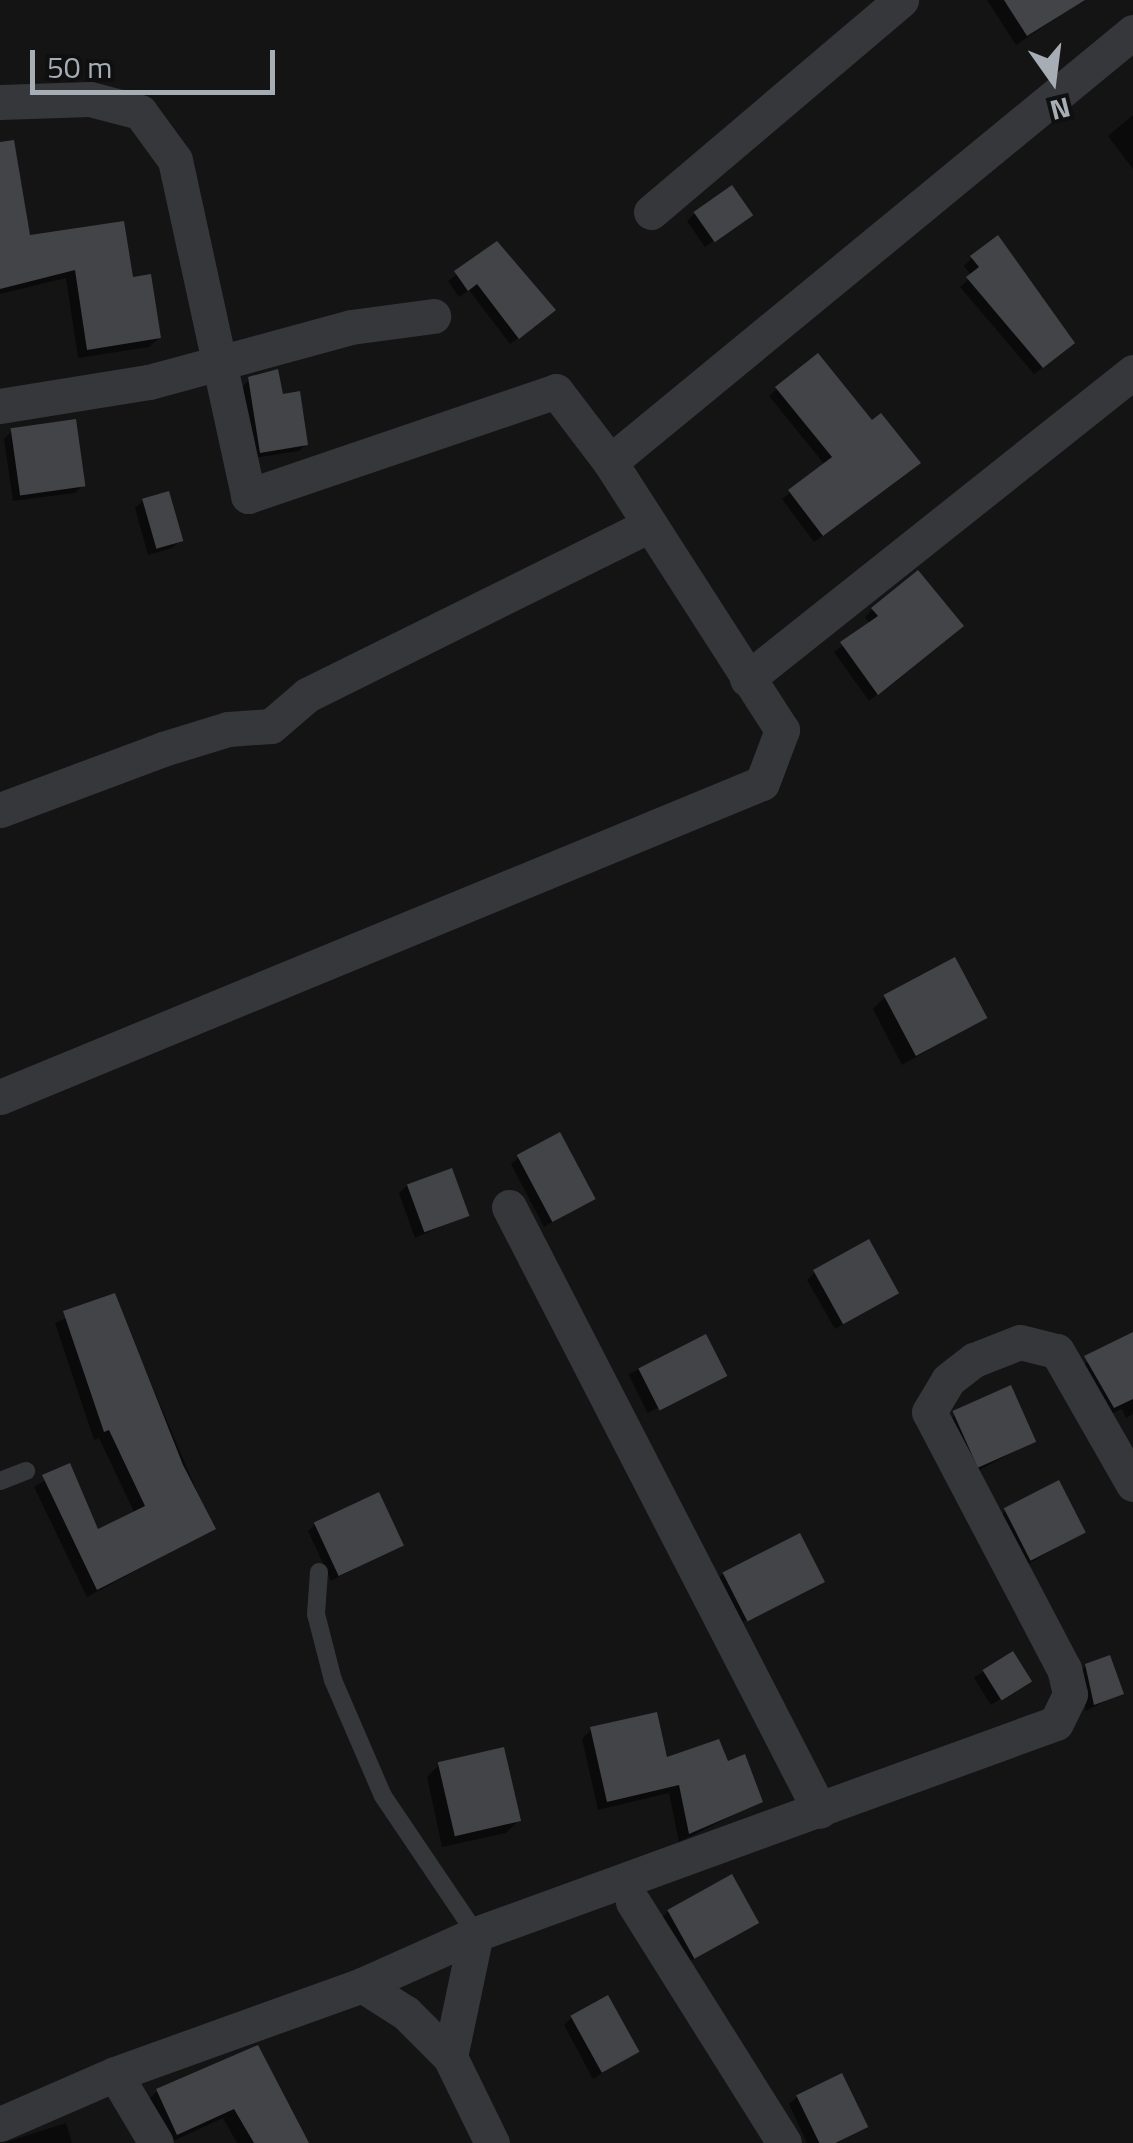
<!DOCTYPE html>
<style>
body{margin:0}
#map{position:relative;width:1133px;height:2143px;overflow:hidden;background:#141415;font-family:"Titillium Web",sans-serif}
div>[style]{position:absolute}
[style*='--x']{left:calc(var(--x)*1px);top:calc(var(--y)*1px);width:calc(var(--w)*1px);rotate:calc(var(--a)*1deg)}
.shadow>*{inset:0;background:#0007;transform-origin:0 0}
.building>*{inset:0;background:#434448;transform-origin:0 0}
.lane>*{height:18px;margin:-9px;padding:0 9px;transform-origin:9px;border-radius:9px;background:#35373a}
.street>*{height:35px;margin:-17.5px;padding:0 17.5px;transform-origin:17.5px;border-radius:17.5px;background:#35373a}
span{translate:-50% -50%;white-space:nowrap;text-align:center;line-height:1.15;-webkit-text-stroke:10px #0f0f10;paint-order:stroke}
.north{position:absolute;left:1003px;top:30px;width:100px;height:100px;-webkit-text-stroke:8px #0f0f10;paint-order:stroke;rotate:166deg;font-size:28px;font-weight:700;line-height:40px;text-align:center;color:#a7adb4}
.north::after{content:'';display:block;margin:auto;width:35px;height:45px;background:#a7adb4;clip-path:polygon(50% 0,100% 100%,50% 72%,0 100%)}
.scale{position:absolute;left:30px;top:50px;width:245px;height:45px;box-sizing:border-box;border:5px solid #a7adb4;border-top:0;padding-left:12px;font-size:30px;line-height:35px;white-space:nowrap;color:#a7adb4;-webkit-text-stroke:8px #0f0f10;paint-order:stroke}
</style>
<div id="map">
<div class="shadow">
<i style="clip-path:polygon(987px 0,1083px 0,1016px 45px)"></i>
<i style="clip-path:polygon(1133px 115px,1133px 169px,1108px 136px)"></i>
<i style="clip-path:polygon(0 173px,28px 238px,131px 280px,159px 338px,149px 347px,78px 358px,66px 278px,0 294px)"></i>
<i style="clip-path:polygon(695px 213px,750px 215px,705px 247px,687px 221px)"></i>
<i style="clip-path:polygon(497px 244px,545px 318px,510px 344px,469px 290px,459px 297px,448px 281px)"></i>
<i style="clip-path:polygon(972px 258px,1064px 351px,1034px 374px,960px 287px,972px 276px,964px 266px)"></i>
<i style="clip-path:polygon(250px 379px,281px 397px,306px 444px,299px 451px,254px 458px,243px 386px)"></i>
<i style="clip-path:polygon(777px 389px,910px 471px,814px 542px,782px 499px,825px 465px,769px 396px)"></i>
<i style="clip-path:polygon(12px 431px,83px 485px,75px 493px,13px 501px,4px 439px)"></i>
<i style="clip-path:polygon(143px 501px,180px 540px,172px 548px,148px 555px,135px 508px)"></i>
<i style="clip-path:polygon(873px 609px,953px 633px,869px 701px,834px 652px,870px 624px,865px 617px)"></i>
<i style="clip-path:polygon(885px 997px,984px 1018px,902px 1065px,873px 1009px)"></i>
<i style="clip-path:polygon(519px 1157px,592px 1198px,544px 1227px,511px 1164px)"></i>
<i style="clip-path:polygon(407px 1186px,466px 1215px,415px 1238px,399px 1193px)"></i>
<i style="clip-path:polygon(815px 1272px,896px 1292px,835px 1329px,807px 1280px)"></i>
<i style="clip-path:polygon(114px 1296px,213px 1529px,87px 1597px,34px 1487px,68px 1466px,97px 1533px,135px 1514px,99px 1438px,94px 1440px,55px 1323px)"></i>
<i style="clip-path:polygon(1133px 1334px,1133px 1414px,1126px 1418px,1122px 1409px,1101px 1418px,1074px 1370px)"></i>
<i style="left:705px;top:1337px;width:43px;height:85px;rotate:64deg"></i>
<i style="clip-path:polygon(955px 1415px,1033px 1441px,969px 1476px,943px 1427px)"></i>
<i style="clip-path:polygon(1005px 1511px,1083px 1532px,1023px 1567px,998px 1519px)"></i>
<i style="clip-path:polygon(316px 1524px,401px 1544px,331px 1581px,308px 1531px)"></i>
<i style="left:799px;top:1536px;width:51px;height:101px;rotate:63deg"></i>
<i style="left:1012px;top:1654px;width:32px;height:45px;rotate:58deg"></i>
<i style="clip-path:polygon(1086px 1666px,1121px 1693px,1086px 1711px,1078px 1674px)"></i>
<i style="clip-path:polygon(592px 1729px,665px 1760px,727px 1764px,760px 1802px,679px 1842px,669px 1793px,598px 1810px,582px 1739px)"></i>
<i style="clip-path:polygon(439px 1765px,518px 1821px,506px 1833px,442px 1847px,427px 1777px)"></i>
<i style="clip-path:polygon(668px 1911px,756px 1922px,685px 1964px,661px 1919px)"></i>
<i style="clip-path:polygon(571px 2018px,636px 2052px,593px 2079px,564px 2025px)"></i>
<i style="clip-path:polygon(257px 2048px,306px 2143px,237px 2143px,223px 2118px,169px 2143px,146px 2102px,157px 2091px)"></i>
<i style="clip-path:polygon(797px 2097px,865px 2126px,837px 2143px,807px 2143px,789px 2104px)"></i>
<i style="clip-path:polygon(66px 2123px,72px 2143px,3px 2143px)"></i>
</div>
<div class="building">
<i style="clip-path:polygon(1004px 0,1085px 0,1027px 36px)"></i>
<i style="clip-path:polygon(14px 140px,30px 235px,124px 221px,133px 277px,151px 274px,161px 338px,87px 350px,75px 270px,0 289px,0 142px)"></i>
<i style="left:732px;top:185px;width:37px;height:47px;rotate:55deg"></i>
<i style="clip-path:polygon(998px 235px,1075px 343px,1043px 368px,966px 277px,979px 267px,970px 256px)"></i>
<i style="clip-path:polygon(497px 241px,556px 310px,519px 339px,477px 284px,468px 291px,454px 271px)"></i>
<i style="clip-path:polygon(818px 353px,872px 420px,881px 413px,921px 463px,823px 536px,788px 490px,832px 457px,775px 387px)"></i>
<i style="clip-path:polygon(278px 369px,283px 394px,300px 391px,308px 445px,260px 453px,248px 377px)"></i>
<i style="left:76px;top:419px;width:68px;height:66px;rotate:82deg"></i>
<i style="left:169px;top:491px;width:52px;height:28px;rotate:74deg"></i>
<i style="clip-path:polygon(918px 570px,964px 626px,878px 695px,840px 642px,878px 616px,871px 608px)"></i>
<i style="left:955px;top:957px;width:69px;height:81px;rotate:62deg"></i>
<i style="left:560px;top:1132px;width:76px;height:49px;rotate:62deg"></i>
<i style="left:452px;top:1168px;width:51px;height:48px;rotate:70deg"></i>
<i style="left:869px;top:1239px;width:62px;height:64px;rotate:61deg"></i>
<i style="clip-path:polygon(115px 1293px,183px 1465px,216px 1529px,97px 1590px,42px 1475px,70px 1463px,98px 1529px,145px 1506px,109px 1430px,104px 1432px,63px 1311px)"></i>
<i style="clip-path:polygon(1133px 1332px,1133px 1399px,1114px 1408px,1084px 1356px)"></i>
<i style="left:706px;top:1334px;width:47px;height:76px;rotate:63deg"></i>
<i style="left:1011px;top:1385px;width:62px;height:64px;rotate:66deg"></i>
<i style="left:1059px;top:1480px;width:59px;height:62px;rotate:63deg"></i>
<i style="left:379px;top:1492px;width:59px;height:72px;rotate:65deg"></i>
<i style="left:800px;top:1533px;width:55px;height:87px;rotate:63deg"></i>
<i style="left:1013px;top:1651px;width:36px;height:36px;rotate:58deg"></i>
<i style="clip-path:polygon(1110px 1655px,1124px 1694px,1094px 1705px,1085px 1664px)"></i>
<i style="clip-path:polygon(657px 1712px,667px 1757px,719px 1739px,728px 1761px,745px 1754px,763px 1802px,689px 1834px,679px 1785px,607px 1802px,590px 1727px)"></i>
<i style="left:504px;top:1747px;width:76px;height:68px;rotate:77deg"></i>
<i style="left:732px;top:1874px;width:56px;height:74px;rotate:61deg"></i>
<i style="left:608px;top:1995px;width:65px;height:43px;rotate:61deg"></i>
<i style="clip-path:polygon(258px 2045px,309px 2143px,254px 2143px,234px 2109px,177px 2135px,156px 2089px)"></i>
<i style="left:842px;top:2073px;width:60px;height:51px;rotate:64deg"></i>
</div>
<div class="lane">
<i style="--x:0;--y:1481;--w:28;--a:-21"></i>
<i style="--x:319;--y:1572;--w:42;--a:94.1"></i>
<i style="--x:316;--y:1614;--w:68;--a:75.6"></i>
<i style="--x:333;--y:1680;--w:126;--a:66.7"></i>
<i style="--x:383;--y:1796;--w:166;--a:56"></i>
</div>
<div class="street">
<i style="--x:0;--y:102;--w:90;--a:-1.9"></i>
<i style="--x:90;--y:99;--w:52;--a:14.6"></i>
<i style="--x:140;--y:112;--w:59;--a:53.9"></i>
<i style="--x:175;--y:160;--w:344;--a:77.7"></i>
<i style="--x:248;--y:496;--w:325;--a:-18.8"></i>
<i style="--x:556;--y:391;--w:89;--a:52.7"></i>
<i style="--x:610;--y:462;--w:677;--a:-39.43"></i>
<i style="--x:651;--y:212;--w:328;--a:-40.3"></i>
<i style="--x:0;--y:406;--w:151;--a:-9.2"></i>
<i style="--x:149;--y:382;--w:209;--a:-15.2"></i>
<i style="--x:351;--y:327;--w:83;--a:-7.6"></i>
<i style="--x:747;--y:679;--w:493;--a:-38.5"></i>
<i style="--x:0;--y:810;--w:174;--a:-20.5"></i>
<i style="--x:163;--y:749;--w:68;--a:-17.1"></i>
<i style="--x:228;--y:729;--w:43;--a:-4"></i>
<i style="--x:271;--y:726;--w:48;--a:-40.7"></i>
<i style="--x:307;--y:695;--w:383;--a:-26.4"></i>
<i style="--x:0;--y:1097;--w:824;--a:-22.4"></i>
<i style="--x:762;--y:783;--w:57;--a:-69.3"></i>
<i style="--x:782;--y:730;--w:318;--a:-122.7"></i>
<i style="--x:509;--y:1207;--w:679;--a:62.76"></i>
<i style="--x:633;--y:1902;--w:284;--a:57.9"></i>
<i style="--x:362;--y:1985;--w:52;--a:32.5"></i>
<i style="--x:406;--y:2013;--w:62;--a:45"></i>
<i style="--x:450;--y:2057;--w:96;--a:64"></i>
<i style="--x:450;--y:2057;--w:126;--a:-78.1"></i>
<i style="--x:115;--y:2074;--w:80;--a:59.3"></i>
<i style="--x:0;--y:2124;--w:125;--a:-23.5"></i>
<i style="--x:115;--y:2074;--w:263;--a:-19.8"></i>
<i style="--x:362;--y:1985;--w:125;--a:-24.1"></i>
<i style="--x:476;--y:1934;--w:617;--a:-19.99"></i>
<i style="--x:1056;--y:1723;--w:32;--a:-64"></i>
<i style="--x:1070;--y:1694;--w:26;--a:-103"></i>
<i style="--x:1064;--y:1669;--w:290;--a:-117.7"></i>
<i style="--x:929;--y:1412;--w:37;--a:-59"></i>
<i style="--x:948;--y:1380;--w:33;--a:-38"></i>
<i style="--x:974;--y:1360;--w:49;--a:-21.4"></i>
<i style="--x:1020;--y:1342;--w:38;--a:14"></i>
<i style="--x:1057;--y:1351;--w:153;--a:60.3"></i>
</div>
<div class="north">N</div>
<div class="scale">50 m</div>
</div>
